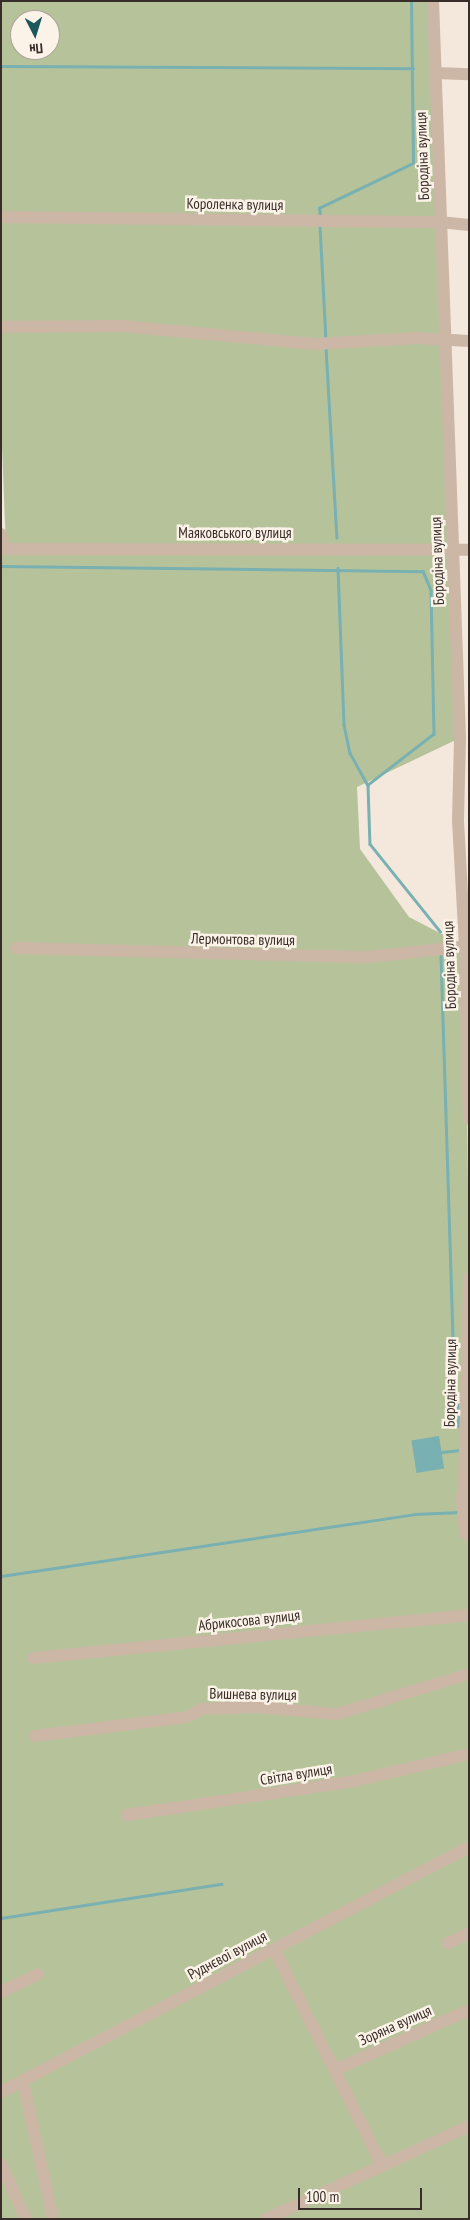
<!DOCTYPE html>
<meta charset="utf-8">
<style>
body{margin:0}
#map{position:relative;width:470px;height:2220px;overflow:hidden;background:#f3e8db;font-family:"PT Sans Narrow",sans-serif}
div>[style]{position:absolute}
[style*='--x']{left:calc(var(--x)*1px);top:calc(var(--y)*1px);width:calc(var(--w)*1px);rotate:calc(var(--a)*1deg)}
.green>*{inset:0;background:#b6c39a}
.water>*{inset:0;background:#79b0b2;transform-origin:0 0}
.stream>*{height:2.5px;margin:-1.25px;padding:0 1.25px;transform-origin:1.25px;border-radius:1.25px;background:#79b0b2}
.minor>*{height:12px;margin:-6px;padding:0 6px;transform-origin:6px;border-radius:6px;background:#ccb7a6}
span{translate:-50% -50%;white-space:nowrap;text-align:center;line-height:1.15;-webkit-text-stroke:5px #fbf2e8;paint-order:stroke}
.street-label{font-size:15px;color:#382d28}
.frame{position:absolute;inset:0;border:2px solid #382d28;pointer-events:none}
.north{position:absolute;left:10px;top:10px;width:50px;height:50px;box-sizing:border-box;background:#fbf2e8;border:1px solid #ada39b;border-radius:50%;rotate:175deg;font-size:14px;font-weight:700;line-height:20px;text-align:center;color:#382d28}
.north::after{content:'';display:block;margin:auto;width:18px;height:22px;background:#1b585c;clip-path:polygon(50% 0,100% 100%,50% 72%,0 100%)}
.scale{position:absolute;left:298px;top:2188px;width:124px;height:22px;box-sizing:border-box;border:2px solid #382d28;border-top:0;padding-left:6px;font-size:15px;line-height:18px;white-space:nowrap;color:#382d28;-webkit-text-stroke:4px #fbf2e8;paint-order:stroke}
</style>
<div id="map">
<div class="green">
<i style="clip-path:polygon(evenodd,1px 1px,433px 1px,451px 549px,6px 548px,1px 421px,1px 1px,20px 20px,50px 20px,50px 50px,20px 50px,20px 20px)"></i>
<i style="clip-path:polygon(1px 550px,452px 552px,460px 738px,357px 787px,360px 849px,409px 917px,465px 946px,469px 1260px,462px 1487px,469px 1499px,469px 2219px,1px 2219px)"></i>
</div>
<div class="water">
<i style="left:439px;top:1436px;width:33px;height:28px;rotate:81deg"></i>
</div>
<div class="stream">
<i style="--x:1;--y:66;--w:412;--a:0.3"></i>
<i style="--x:320;--y:216;--w:8;--a:-97"></i>
<i style="--x:319;--y:208;--w:104;--a:-25.6"></i>
<i style="--x:413;--y:163;--w:162;--a:-90.7"></i>
<i style="--x:320;--y:226;--w:113;--a:87"></i>
<i style="--x:326;--y:348;--w:190;--a:86.7"></i>
<i style="--x:1;--y:566;--w:422;--a:0.7"></i>
<i style="--x:423;--y:571;--w:21;--a:67"></i>
<i style="--x:431;--y:590;--w:144;--a:88.8"></i>
<i style="--x:434;--y:734;--w:83;--a:142.3"></i>
<i style="--x:368;--y:785;--w:59;--a:88.1"></i>
<i style="--x:370;--y:844;--w:112;--a:51.2"></i>
<i style="--x:338;--y:568;--w:157;--a:87.8"></i>
<i style="--x:344;--y:725;--w:29;--a:78"></i>
<i style="--x:350;--y:753;--w:37;--a:61"></i>
<i style="--x:441;--y:956;--w:382;--a:88.2"></i>
<i style="--x:453;--y:1338;--w:88;--a:86.1"></i>
<i style="--x:442;--y:1452;--w:18;--a:-6"></i>
<i style="--x:1;--y:1576;--w:418;--a:-8.5"></i>
<i style="--x:414;--y:1514;--w:46;--a:-2.5"></i>
<i style="--x:1;--y:1918;--w:223;--a:-8.8"></i>
</div>
<div class="minor">
<i style="--x:433;--y:1;--w:737;--a:87.9"></i>
<i style="--x:460;--y:738;--w:83;--a:91.4"></i>
<i style="--x:458;--y:821;--w:125;--a:86.8"></i>
<i style="--x:465;--y:946;--w:173;--a:88.7"></i>
<i style="--x:435;--y:73;--w:34;--a:2"></i>
<i style="--x:1;--y:217;--w:439;--a:0.7"></i>
<i style="--x:440;--y:222;--w:29;--a:6"></i>
<i style="--x:1;--y:327;--w:120;--a:-0.5"></i>
<i style="--x:121;--y:326;--w:194;--a:5.3"></i>
<i style="--x:314;--y:344;--w:103;--a:-3.3"></i>
<i style="--x:417;--y:338;--w:52;--a:3.3"></i>
<i style="--x:1;--y:534;--w:16;--a:72"></i>
<i style="--x:1;--y:549;--w:468;--a:0.1"></i>
<i style="--x:16;--y:948;--w:353;--a:1.5"></i>
<i style="--x:369;--y:957;--w:101;--a:-6.3"></i>
<i style="--x:469;--y:1487;--w:5;--a:169"></i>
<i style="--x:464;--y:1488;--w:9;--a:103"></i>
<i style="--x:462;--y:1497;--w:36;--a:85"></i>
<i style="--x:465;--y:1533;--w:5;--a:37"></i>
<i style="--x:464;--y:1488;--w:210;--a:-88.6"></i>
<i style="--x:33;--y:1658;--w:438;--a:-5.6"></i>
<i style="--x:35;--y:1736;--w:153;--a:-7.1"></i>
<i style="--x:187;--y:1717;--w:17;--a:-28"></i>
<i style="--x:202;--y:1709;--w:54;--a:-2.1"></i>
<i style="--x:256;--y:1707;--w:81;--a:4.9"></i>
<i style="--x:337;--y:1714;--w:138;--a:-16.9"></i>
<i style="--x:127;--y:1815;--w:230;--a:-8.5"></i>
<i style="--x:354;--y:1781;--w:118;--a:-13.2"></i>
<i style="--x:448;--y:1943;--w:23;--a:-25"></i>
<i style="--x:274;--y:1949;--w:241;--a:63.4"></i>
<i style="--x:1;--y:1992;--w:41;--a:-25.9"></i>
<i style="--x:335;--y:2070;--w:147;--a:-24.1"></i>
<i style="--x:23;--y:2081;--w:141;--a:77.7"></i>
<i style="--x:1;--y:2092;--w:528;--a:-27.63"></i>
<i style="--x:1;--y:2164;--w:60;--a:65.6"></i>
<i style="--x:266;--y:2219;--w:223;--a:-24.6"></i>
</div>
<div class="street-label">
<span style="left:422px;top:156px;rotate:-92deg">Бородіна вулиця</span>
<span style="left:235px;top:204px;rotate:1deg">Короленка вулиця</span>
<span style="left:235px;top:533px">Маяковського вулиця</span>
<span style="left:437px;top:561px;rotate:-92deg">Бородіна вулиця</span>
<span style="left:243px;top:939px;rotate:1deg">Лермонтова вулиця</span>
<span style="left:449px;top:965px;rotate:-92deg">Бородіна вулиця</span>
<span style="left:450px;top:1383px;rotate:-89deg">Бородіна вулиця</span>
<span style="left:249px;top:1620px;rotate:-6deg">Абрикосова вулиця</span>
<span style="left:253px;top:1694px;rotate:1deg">Вишнева вулиця</span>
<span style="left:296px;top:1774px;rotate:-9deg">Світла вулиця</span>
<span style="left:227px;top:1955px;rotate:-28deg">Руднєвої вулиця</span>
<span style="left:395px;top:2025px;rotate:-24deg">Зоряна вулиця</span>
</div>
<div class="frame"></div>
<div class="north">Пн</div>
<div class="scale">100 m</div>
</div>
